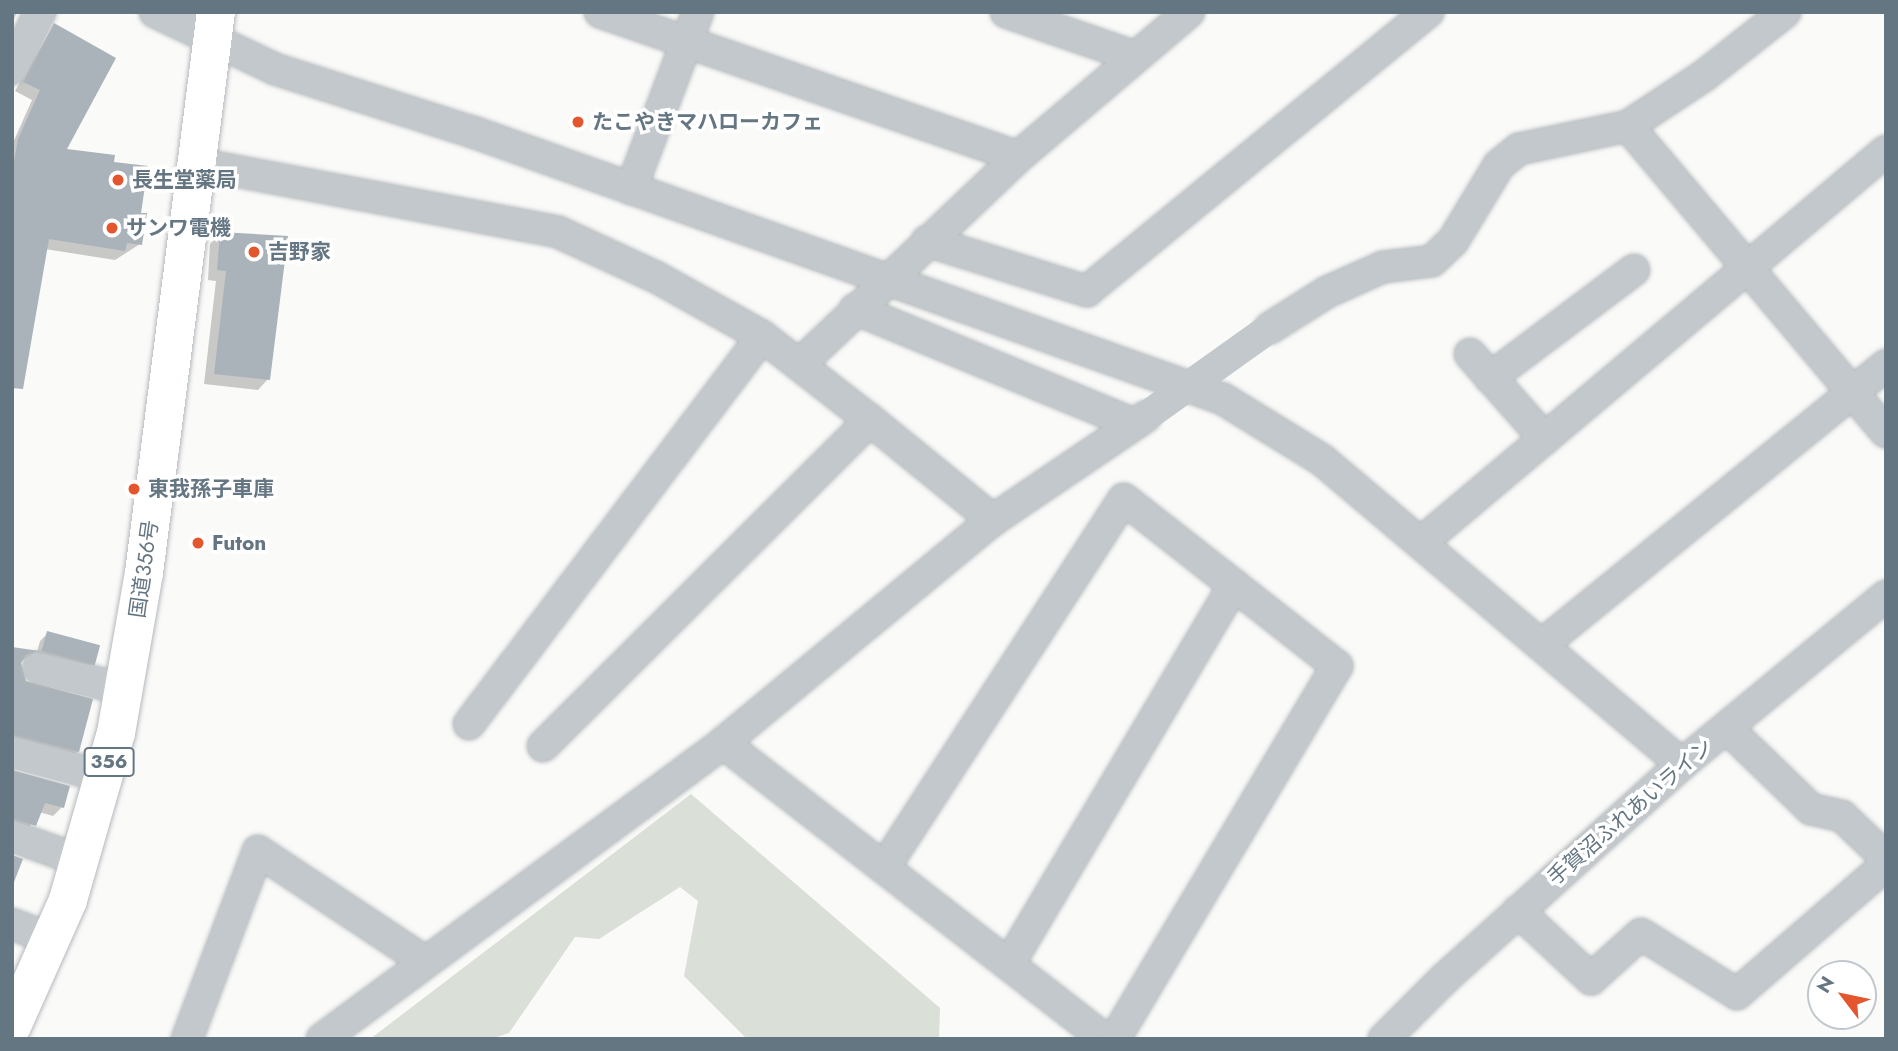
<!DOCTYPE html>
<meta charset="utf-8">
<style>
body{margin:0}
#map{position:relative;width:1898px;height:1051px;overflow:hidden;background:#fafaf8;font-family:Jost,"Noto Sans JP",sans-serif}
div>[style]{position:absolute}
[style*='--x']{left:calc(var(--x)*1px);top:calc(var(--y)*1px);width:calc(var(--w)*1px);rotate:calc(var(--a)*1deg)}
.green>*{inset:0;background:#dadfd7}
.shadow>*{inset:0;background:#0003}
.building>*{inset:0;background:#aab3b9;transform-origin:0 0}
.roads{filter:drop-shadow(0 0 2px #b4b9bd) drop-shadow(0 0 2px #b4b9bd)}
.minor>*{height:30px;margin:-15px;padding:0 15px;transform-origin:15px;border-radius:15px;background:#c3c8cc}
.highway>*{height:38px;margin:-19px;padding:0 19px;transform-origin:19px;border-radius:19px;background:#fff}
.minor-bridge>*{height:30px;margin:-15px;padding:0 15px;transform-origin:15px;border-radius:15px;background:#c3c8cc}
.dots>*{width:19px;height:19px;translate:-50% -50%;box-sizing:border-box;border:4px solid #fff;border-radius:50%}
span{translate:-50% -50%;white-space:nowrap;text-align:center;line-height:1.15;-webkit-text-stroke:7px #fff;paint-order:stroke}
.shield-label span{padding:2px 5px;background:#fff;border:2px solid;border-radius:5px;-webkit-text-stroke-width:0}
.shield-label{font-size:19px;color:#657683;font-weight:700}
.poi-label{font-size:21px;color:#657683;font-weight:700}
.left{translate:0 -50%;text-align:left}
.street-label{font-size:21px;color:#657683}
.frame{position:absolute;inset:0;border:14px solid #657683;pointer-events:none}
.north{position:absolute;left:1807px;top:960px;width:70px;height:70px;box-sizing:border-box;background:#fff;border:2px solid #c1c8cd;border-radius:50%;rotate:302deg;font-size:19px;font-weight:700;line-height:28px;text-align:center;color:#657683}
.north::after{content:'';display:block;margin:auto;width:24px;height:32px;background:#e4572e;clip-path:polygon(50% 0,100% 100%,50% 72%,0 100%)}
</style>
<div id="map">
<div class="green">
<i style="clip-path:polygon(691px 794px,940px 1008px,939px 1039px,747px 1039px,684px 976px,698px 901px,680px 887px,599px 939px,575px 937px,509px 1033px,491px 1039px,370px 1039px)"></i>
</div>
<div class="shadow">
<i style="clip-path:polygon(12px 12px,17px 12px,12px 24px)"></i>
<i style="clip-path:polygon(54px 25px,65px 150px,112px 163px,139px 214px,140px 244px,115px 260px,45px 249px,23px 380px,14px 389px,12px 145px,32px 100px,15px 91px)"></i>
<i style="clip-path:polygon(220px 233px,268px 379px,258px 390px,204px 384px,216px 281px,208px 280px,210px 244px)"></i>
<i style="clip-path:polygon(48px 633px,93px 663px,85px 671px,35px 659px,40px 641px)"></i>
<i style="clip-path:polygon(12px 649px,36px 652px,19px 663px,25px 682px,78px 751px,69px 760px,12px 745px)"></i>
<i style="clip-path:polygon(12px 772px,62px 807px,53px 816px,39px 812px,25px 834px,12px 831px)"></i>
</div>
<div class="building">
<i style="clip-path:polygon(54px 23px,116px 58px,67px 149px,115px 155px,114px 162px,148px 166px,141px 213px,147px 213px,142px 245px,127px 243px,125px 251px,49px 239px,23px 389px,12px 388px,12px 173px,18px 139px,40px 90px,23px 82px)"></i>
<i style="clip-path:polygon(220px 232px,288px 236px,270px 380px,214px 374px,226px 271px,217px 270px)"></i>
<i style="left:47px;top:631px;width:55px;height:21px;rotate:15deg"></i>
<i style="clip-path:polygon(12px 647px,40px 651px,26px 655px,21px 663px,26px 681px,93px 699px,79px 752px,12px 735px)"></i>
<i style="clip-path:polygon(12px 770px,70px 786px,64px 808px,45px 803px,36px 826px,12px 819px)"></i>
<i style="clip-path:polygon(12px 855px,23px 859px,14px 882px,12px 881px)"></i>
</div>
<div class="roads">
<div class="minor">
<i style="--x:155;--y:12;--w:133;--a:25.4"></i>
<i style="--x:275;--y:69;--w:208;--a:17.7"></i>
<i style="--x:473;--y:132;--w:796;--a:19.6"></i>
<i style="--x:1223;--y:399;--w:116;--a:31.6"></i>
<i style="--x:1322;--y:460;--w:471;--a:40.2"></i>
<i style="--x:600;--y:12;--w:442;--a:19.1"></i>
<i style="--x:1006;--y:12;--w:134;--a:19.1"></i>
<i style="--x:12;--y:69;--w:64;--a:-63.8"></i>
<i style="--x:1628;--y:126;--w:400;--a:49.9"></i>
<i style="--x:199;--y:164;--w:365;--a:10.7"></i>
<i style="--x:558;--y:232;--w:108;--a:24.7"></i>
<i style="--x:656;--y:277;--w:121;--a:29.1"></i>
<i style="--x:762;--y:336;--w:137;--a:37.9"></i>
<i style="--x:631;--y:189;--w:189;--a:-69.3"></i>
<i style="--x:927;--y:241;--w:168;--a:17.4"></i>
<i style="--x:1087;--y:291;--w:441;--a:-39.3"></i>
<i style="--x:855;--y:309;--w:302;--a:22.4"></i>
<i style="--x:1270;--y:328;--w:67;--a:-32.3"></i>
<i style="--x:1327;--y:292;--w:61;--a:-24.1"></i>
<i style="--x:1383;--y:267;--w:49;--a:-7"></i>
<i style="--x:1432;--y:261;--w:29;--a:-44"></i>
<i style="--x:1453;--y:241;--w:89;--a:-58.8"></i>
<i style="--x:1499;--y:165;--w:26;--a:-39"></i>
<i style="--x:1519;--y:149;--w:111;--a:-11.9"></i>
<i style="--x:1628;--y:126;--w:92;--a:-33.5"></i>
<i style="--x:1705;--y:75;--w:102;--a:-38.2"></i>
<i style="--x:1470;--y:354;--w:113;--a:48.6"></i>
<i style="--x:800;--y:364;--w:301;--a:-43.5"></i>
<i style="--x:1018;--y:157;--w:224;--a:-40.3"></i>
<i style="--x:1490;--y:378;--w:180;--a:-36.9"></i>
<i style="--x:1423;--y:541;--w:605;--a:-40.11"></i>
<i style="--x:1543;--y:644;--w:442;--a:-39.1"></i>
<i style="--x:38;--y:668;--w:89;--a:13.7"></i>
<i style="--x:469;--y:724;--w:486;--a:-52.9"></i>
<i style="--x:1727;--y:728;--w:117;--a:44"></i>
<i style="--x:1811;--y:809;--w:32;--a:13"></i>
<i style="--x:1842;--y:816;--w:61;--a:43.7"></i>
<i style="--x:723;--y:743;--w:483;--a:37.8"></i>
<i style="--x:543;--y:746;--w:462;--a:-44.9"></i>
<i style="--x:870;--y:420;--w:159;--a:39.1"></i>
<i style="--x:12;--y:752;--w:96;--a:15"></i>
<i style="--x:12;--y:836;--w:73;--a:19.9"></i>
<i style="--x:884;--y:868;--w:440;--a:-57"></i>
<i style="--x:1124;--y:499;--w:271;--a:38.1"></i>
<i style="--x:1337;--y:666;--w:434;--a:120.8"></i>
<i style="--x:1518;--y:911;--w:100;--a:43"></i>
<i style="--x:1591;--y:979;--w:67;--a:-42"></i>
<i style="--x:1641;--y:934;--w:113;--a:32"></i>
<i style="--x:1737;--y:994;--w:197;--a:-40.9"></i>
<i style="--x:12;--y:924;--w:44;--a:21.3"></i>
<i style="--x:1009;--y:964;--w:441;--a:-59.3"></i>
<i style="--x:187;--y:1039;--w:201;--a:-69.3"></i>
<i style="--x:258;--y:851;--w:201;--a:33.5"></i>
<i style="--x:322;--y:1039;--w:498;--a:-36.4"></i>
<i style="--x:723;--y:743;--w:350;--a:-39.6"></i>
<i style="--x:993;--y:520;--w:184;--a:-34.1"></i>
<i style="--x:1384;--y:1039;--w:85;--a:-45"></i>
<i style="--x:1444;--y:979;--w:321;--a:-42.1"></i>
<i style="--x:1682;--y:764;--w:264;--a:-39.5"></i>
</div>
<div class="highway">
<i style="--x:12;--y:1026;--w:138;--a:-66"></i>
<i style="--x:68;--y:900;--w:174;--a:-74"></i>
<i style="--x:116;--y:733;--w:162;--a:-80.1"></i>
<i style="--x:144;--y:573;--w:566;--a:-82.69"></i>
</div>
</div>
<div class="minor-bridge">
<i style="--x:1145;--y:417;--w:153;--a:-35.5"></i>
</div>
<div class="dots">
<i style="left:578px;top:122px;background:#e4572e"></i>
<i style="left:118px;top:180px;background:#e4572e"></i>
<i style="left:112px;top:228px;background:#e4572e"></i>
<i style="left:254px;top:252px;background:#e4572e"></i>
<i style="left:134px;top:489px;background:#e4572e"></i>
<i style="left:198px;top:543px;background:#e4572e"></i>
</div>
<div class="shield-label">
<span style="left:109px;top:762px">356</span>
</div>
<div class="poi-label">
<span class="left" style="left:592px;top:122px">たこやきマハローカフェ</span>
<span class="left" style="left:132px;top:180px">長生堂薬局</span>
<span class="left" style="left:126px;top:228px">サンワ電機</span>
<span class="left" style="left:268px;top:252px">吉野家</span>
<span class="left" style="left:148px;top:489px">東我孫子車庫</span>
<span class="left" style="left:212px;top:543px">Futon</span>
</div>
<div class="street-label">
<span style="left:144px;top:569px;rotate:-82deg">国道356号</span>
<span style="left:1630px;top:812px;rotate:-41deg">手賀沼ふれあいライン</span>
</div>
<div class="frame"></div>
<div class="north">N</div>
</div>
